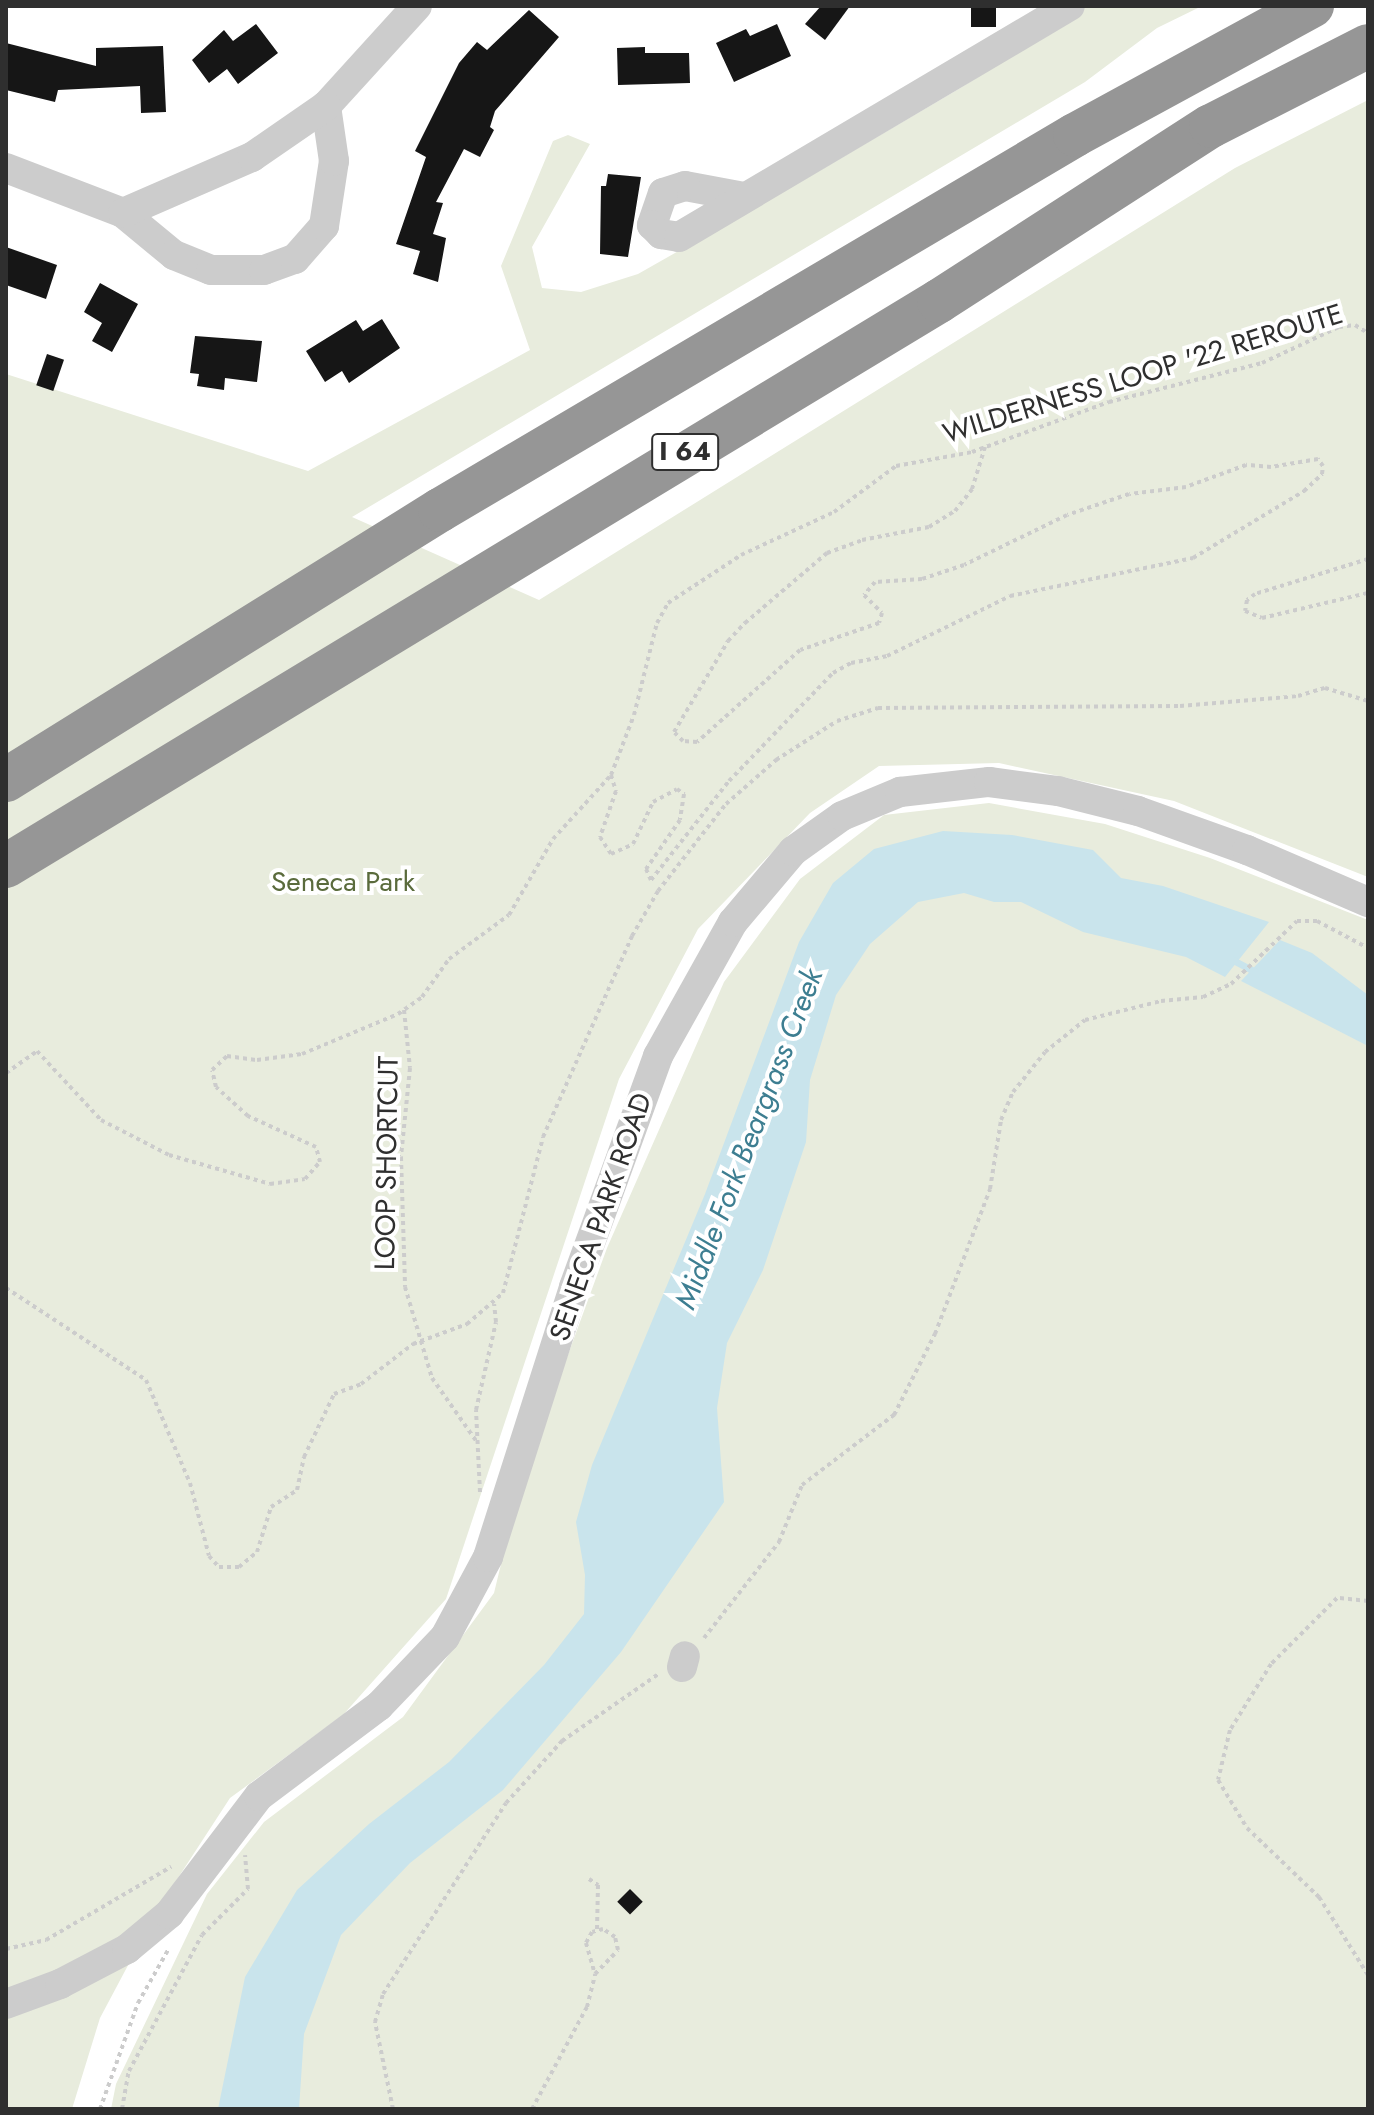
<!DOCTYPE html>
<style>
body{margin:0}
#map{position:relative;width:1374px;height:2115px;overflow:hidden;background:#fff;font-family:Jost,sans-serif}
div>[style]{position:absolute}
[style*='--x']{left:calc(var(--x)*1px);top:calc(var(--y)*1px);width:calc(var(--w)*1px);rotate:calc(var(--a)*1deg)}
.green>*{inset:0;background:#e8ecdd}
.water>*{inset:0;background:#c9e4ec}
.stream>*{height:7px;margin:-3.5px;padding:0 3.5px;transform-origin:3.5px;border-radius:3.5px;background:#c9e4ec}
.building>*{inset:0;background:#161616;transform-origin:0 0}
.path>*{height:4px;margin-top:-2px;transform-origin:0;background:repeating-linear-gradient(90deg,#ccc 0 4px,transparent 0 8px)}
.minor>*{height:30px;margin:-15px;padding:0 15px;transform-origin:15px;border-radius:15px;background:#ccc}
.highway>*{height:44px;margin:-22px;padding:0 22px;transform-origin:22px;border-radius:22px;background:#969696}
span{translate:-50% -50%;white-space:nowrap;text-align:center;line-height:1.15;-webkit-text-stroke:8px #fff;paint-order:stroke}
.shield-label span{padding:2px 6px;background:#fff;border:2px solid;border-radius:6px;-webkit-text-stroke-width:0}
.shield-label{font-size:26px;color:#2f2f2f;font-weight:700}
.street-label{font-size:28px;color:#2f2f2f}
.park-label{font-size:28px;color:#5a6b3c}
.water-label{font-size:30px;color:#3d7e91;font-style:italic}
.frame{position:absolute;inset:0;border:8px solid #2f2f2f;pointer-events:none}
</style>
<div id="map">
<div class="green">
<i style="clip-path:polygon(1080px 6px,1202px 6px,1157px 28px,1085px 82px,352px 517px,539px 600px,1235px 168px,1368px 100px,1368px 877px,1174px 801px,999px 763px,879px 766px,810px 813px,698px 929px,619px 1079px,446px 1599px,343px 1715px,230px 1798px,159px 1907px,100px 2018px,72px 2109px,6px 2109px,6px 374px,308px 471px,530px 350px,501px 266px,553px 141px,568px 135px,590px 144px,532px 247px,542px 288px,581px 292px,638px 274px,807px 178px,957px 90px,1057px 28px)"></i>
<i style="clip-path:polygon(989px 803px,1105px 824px,1210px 858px,1368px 920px,1368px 2109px,111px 2109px,116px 2084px,207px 1894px,264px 1822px,403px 1717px,494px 1593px,520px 1486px,607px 1248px,724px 982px,800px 879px,884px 815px)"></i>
</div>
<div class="water">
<i style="clip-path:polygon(943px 831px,1012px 835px,1093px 850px,1121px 878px,1163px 886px,1269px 922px,1225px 977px,1186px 957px,1083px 932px,1021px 902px,994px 902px,964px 893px,918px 902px,870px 944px,836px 995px,810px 1080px,806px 1142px,763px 1270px,727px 1343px,717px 1408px,724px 1502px,621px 1652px,503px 1790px,410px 1863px,341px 1935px,304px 2034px,299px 2109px,218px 2109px,245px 1977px,297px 1890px,369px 1824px,449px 1762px,544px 1665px,584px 1614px,585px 1575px,576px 1522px,592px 1465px,705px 1194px,799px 942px,833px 883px,874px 849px)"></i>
<i style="clip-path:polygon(1280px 940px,1312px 953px,1368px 995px,1368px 1046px,1241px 981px)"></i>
</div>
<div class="stream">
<i style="--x:1231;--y:959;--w:32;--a:28"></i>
</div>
<div class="building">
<i style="clip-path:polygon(821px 6px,850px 6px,825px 40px,805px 24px)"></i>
<i style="left:971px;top:6px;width:25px;height:21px"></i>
<i style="clip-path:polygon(529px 10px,559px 37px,495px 111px,490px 127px,494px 130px,480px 157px,464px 149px,436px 202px,443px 203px,433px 234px,446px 238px,438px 282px,413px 274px,420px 251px,396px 244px,426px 157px,415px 151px,459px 63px,477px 42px,487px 50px)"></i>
<i style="clip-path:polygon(256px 24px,278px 53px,238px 84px,227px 69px,209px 83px,192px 60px,224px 30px,233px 41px)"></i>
<i style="clip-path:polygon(777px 24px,791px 56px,734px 82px,716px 43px,746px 29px,750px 36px)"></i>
<i style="clip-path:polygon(6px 43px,96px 66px,96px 48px,163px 46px,166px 112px,141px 113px,140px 86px,58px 90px,55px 102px,6px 90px)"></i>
<i style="clip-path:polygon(645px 47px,645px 53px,689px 53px,690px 83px,618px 85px,617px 48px)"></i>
<i style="clip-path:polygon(608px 174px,641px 177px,628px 257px,600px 254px,601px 186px,606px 186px)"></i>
<i style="clip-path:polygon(6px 247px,57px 265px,46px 299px,6px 285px)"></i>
<i style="clip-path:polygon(100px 283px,138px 304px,112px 352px,92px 341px,102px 323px,84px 312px)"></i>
<i style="clip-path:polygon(382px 319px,400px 348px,349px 383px,342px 371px,325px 382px,306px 351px,356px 320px,363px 331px)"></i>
<i style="clip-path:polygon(195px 336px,262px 341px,257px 382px,225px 378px,224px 390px,197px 386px,199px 374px,190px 373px)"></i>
<i style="left:47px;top:354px;width:18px;height:33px;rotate:19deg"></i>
<i style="left:630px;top:1889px;width:18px;height:18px;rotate:45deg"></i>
</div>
<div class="path">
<i style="--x:1368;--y:559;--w:118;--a:162.8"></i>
<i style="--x:1255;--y:594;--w:10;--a:143"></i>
<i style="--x:1247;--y:600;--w:11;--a:100"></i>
<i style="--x:1245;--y:611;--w:18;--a:22"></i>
<i style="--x:1262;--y:618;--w:109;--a:-13.3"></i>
<i style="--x:611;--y:775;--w:17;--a:73"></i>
<i style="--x:616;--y:791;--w:49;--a:109.2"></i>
<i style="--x:600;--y:837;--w:20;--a:57"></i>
<i style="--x:611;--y:854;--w:24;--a:-24"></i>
<i style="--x:633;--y:844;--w:47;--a:-64.5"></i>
<i style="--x:653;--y:802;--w:27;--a:-28"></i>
<i style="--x:677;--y:789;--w:9;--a:36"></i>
<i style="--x:684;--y:794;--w:26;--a:99"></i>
<i style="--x:680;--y:820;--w:60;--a:124.8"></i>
<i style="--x:646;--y:869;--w:12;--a:66"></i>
<i style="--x:651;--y:880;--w:126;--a:-51.8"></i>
<i style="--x:729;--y:781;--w:150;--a:-46.1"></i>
<i style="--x:833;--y:673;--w:21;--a:-29"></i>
<i style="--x:851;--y:663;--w:37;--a:-11"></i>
<i style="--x:887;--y:656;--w:137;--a:-26"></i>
<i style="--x:1010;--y:596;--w:187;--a:-11.7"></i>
<i style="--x:1193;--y:558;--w:130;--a:-31.1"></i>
<i style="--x:1304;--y:491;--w:25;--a:-43"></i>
<i style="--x:1322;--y:474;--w:8;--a:-83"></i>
<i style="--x:1323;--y:466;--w:9;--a:-126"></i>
<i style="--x:1318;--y:459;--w:48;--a:170.3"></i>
<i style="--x:1271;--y:467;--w:25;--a:-175"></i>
<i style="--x:1246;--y:465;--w:64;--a:159.9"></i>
<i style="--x:1186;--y:487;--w:57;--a:173"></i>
<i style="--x:1129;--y:494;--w:65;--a:161.3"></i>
<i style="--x:1067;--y:515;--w:114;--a:154.1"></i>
<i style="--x:964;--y:565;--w:44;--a:161.6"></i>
<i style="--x:922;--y:579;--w:47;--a:176.3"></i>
<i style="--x:875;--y:582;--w:17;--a:130"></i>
<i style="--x:864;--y:595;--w:25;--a:45"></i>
<i style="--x:882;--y:613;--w:10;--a:107"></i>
<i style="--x:879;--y:623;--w:83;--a:161.1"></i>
<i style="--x:800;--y:650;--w:138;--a:138.2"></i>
<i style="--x:697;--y:742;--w:14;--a:-176"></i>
<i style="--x:683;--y:741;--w:13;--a:-135"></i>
<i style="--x:674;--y:732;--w:106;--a:-59.3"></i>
<i style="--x:728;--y:641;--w:25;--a:-47"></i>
<i style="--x:745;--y:623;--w:108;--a:-40.5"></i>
<i style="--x:827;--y:553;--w:37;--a:-20"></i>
<i style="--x:862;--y:540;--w:68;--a:-11"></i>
<i style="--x:929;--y:527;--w:31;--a:-32"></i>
<i style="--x:955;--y:511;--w:28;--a:-52"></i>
<i style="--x:972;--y:489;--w:44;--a:-72.8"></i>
<i style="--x:404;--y:1010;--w:58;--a:84.1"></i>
<i style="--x:410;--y:1068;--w:89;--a:95.8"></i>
<i style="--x:401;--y:1157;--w:130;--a:88.2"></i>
<i style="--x:405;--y:1287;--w:95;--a:73.5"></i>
<i style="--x:432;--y:1378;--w:78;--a:54.9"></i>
<i style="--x:6;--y:1073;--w:38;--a:-35"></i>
<i style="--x:37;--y:1051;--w:94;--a:47.2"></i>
<i style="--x:101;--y:1120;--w:76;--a:27.2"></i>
<i style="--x:169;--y:1155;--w:105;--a:16"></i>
<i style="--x:270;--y:1184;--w:35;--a:-8"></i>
<i style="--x:305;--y:1179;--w:23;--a:-49"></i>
<i style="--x:320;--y:1162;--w:16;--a:-105"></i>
<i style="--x:316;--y:1147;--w:75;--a:-155.5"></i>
<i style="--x:248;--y:1116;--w:43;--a:-137.8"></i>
<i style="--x:216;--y:1087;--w:17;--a:-103"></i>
<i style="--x:212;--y:1070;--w:21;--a:-43"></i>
<i style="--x:227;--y:1056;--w:30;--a:8"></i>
<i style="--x:257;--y:1060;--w:45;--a:-7.6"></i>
<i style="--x:302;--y:1054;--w:104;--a:-22.6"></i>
<i style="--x:398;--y:1014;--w:29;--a:-35"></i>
<i style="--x:422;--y:997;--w:47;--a:-54.6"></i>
<i style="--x:449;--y:959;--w:74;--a:-36.3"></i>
<i style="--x:509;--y:915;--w:88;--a:-59.9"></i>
<i style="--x:553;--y:839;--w:86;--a:-47.8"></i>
<i style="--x:611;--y:775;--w:64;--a:-69"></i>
<i style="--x:634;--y:715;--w:95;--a:-76"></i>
<i style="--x:657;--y:623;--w:23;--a:-61"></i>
<i style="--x:668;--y:603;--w:87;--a:-33.3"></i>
<i style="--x:741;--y:555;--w:102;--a:-24.8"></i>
<i style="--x:834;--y:512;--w:77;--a:-36.6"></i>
<i style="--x:896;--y:466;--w:77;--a:-10.4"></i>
<i style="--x:972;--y:452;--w:146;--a:-20.1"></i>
<i style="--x:1109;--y:402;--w:158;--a:-14.3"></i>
<i style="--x:1262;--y:363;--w:85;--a:-25.1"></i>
<i style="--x:1339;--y:327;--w:16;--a:-7"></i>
<i style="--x:1355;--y:325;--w:15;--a:32"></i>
<i style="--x:6;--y:1288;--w:168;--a:33.3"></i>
<i style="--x:146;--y:1380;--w:112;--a:66.9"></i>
<i style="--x:190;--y:1483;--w:75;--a:75.4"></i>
<i style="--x:209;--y:1556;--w:15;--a:48"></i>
<i style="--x:219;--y:1567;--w:20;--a:0"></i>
<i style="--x:239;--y:1567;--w:23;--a:-40"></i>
<i style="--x:257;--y:1552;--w:47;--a:-72.7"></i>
<i style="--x:271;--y:1507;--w:31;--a:-33"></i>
<i style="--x:297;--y:1490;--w:34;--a:-78"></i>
<i style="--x:304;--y:1457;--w:70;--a:-64.5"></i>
<i style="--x:334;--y:1394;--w:29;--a:-20"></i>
<i style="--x:361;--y:1384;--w:66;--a:-37.6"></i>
<i style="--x:413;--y:1344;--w:58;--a:-20.3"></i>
<i style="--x:467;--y:1324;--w:48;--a:-40.7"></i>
<i style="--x:503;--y:1293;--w:161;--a:-75.6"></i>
<i style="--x:543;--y:1137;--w:220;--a:-66.1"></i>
<i style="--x:632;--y:936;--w:52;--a:-60"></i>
<i style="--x:658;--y:891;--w:110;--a:-52"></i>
<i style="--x:726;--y:804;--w:67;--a:-41.3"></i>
<i style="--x:776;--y:760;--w:72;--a:-32.6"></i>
<i style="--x:837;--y:721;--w:43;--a:-17.6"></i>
<i style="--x:878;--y:708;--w:302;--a:-0.4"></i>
<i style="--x:1180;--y:706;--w:118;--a:-4.8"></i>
<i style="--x:1298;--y:696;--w:28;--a:-17"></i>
<i style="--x:1325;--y:688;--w:45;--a:16.8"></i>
<i style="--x:480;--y:1492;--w:82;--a:-92.8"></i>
<i style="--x:476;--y:1410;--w:90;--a:-77.2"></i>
<i style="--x:496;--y:1322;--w:18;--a:-96"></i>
<i style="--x:1368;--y:1601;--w:31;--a:-174"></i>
<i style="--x:1337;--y:1598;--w:93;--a:135"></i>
<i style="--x:1271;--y:1664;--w:78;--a:121.8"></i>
<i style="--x:1230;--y:1730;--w:51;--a:103.5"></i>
<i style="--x:1218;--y:1780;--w:56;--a:58.9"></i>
<i style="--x:1247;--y:1828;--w:100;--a:43.8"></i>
<i style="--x:1319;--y:1897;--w:92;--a:57.9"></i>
<i style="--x:704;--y:1638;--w:122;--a:-52"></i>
<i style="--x:779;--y:1542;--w:61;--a:-68"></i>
<i style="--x:802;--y:1485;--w:116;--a:-37.3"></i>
<i style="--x:894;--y:1415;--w:91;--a:-63.2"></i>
<i style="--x:935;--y:1334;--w:155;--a:-69.2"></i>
<i style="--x:990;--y:1189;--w:70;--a:-80.9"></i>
<i style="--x:1001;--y:1120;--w:30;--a:-67"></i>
<i style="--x:1013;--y:1092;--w:51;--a:-51.3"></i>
<i style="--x:1045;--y:1052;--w:51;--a:-38.7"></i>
<i style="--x:1085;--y:1020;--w:78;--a:-14"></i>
<i style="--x:1161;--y:1001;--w:42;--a:-5.4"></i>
<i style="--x:1203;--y:997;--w:31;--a:-25"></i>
<i style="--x:1231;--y:984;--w:91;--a:-43.7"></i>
<i style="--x:1297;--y:921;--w:20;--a:0"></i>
<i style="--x:1317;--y:921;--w:58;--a:27.9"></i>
<i style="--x:589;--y:1879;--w:11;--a:34"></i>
<i style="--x:598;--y:1885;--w:44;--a:91.3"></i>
<i style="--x:6;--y:1949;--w:41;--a:-12.7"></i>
<i style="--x:46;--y:1940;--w:145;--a:-30.3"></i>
<i style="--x:100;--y:2109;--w:113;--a:-70.3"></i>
<i style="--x:138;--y:2003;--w:61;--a:-60.5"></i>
<i style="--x:122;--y:2109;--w:39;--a:-80"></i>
<i style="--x:129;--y:2071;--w:154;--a:-61.8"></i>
<i style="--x:202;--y:1935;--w:65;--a:-45"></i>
<i style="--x:248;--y:1889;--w:34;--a:-95"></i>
<i style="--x:393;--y:2109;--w:89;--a:-101.7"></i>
<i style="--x:375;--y:2022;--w:29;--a:-74"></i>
<i style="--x:383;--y:1994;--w:227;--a:-57.2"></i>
<i style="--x:506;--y:1803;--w:84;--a:-47.9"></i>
<i style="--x:562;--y:1741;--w:119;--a:-34.8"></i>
<i style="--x:532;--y:2109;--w:116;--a:-61.7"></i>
<i style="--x:587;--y:2007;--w:34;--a:-76"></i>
<i style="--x:595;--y:1974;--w:33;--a:-46"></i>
<i style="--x:618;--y:1950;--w:13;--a:-103"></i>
<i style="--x:615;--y:1937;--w:14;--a:-146"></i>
<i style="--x:603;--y:1929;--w:11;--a:165"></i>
<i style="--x:592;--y:1932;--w:13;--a:119"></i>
<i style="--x:586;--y:1943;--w:32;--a:74"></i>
</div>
<div class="minor">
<i style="--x:6;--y:168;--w:125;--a:21"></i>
<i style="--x:123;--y:213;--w:66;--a:39.5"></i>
<i style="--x:174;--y:255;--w:40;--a:22"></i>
<i style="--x:211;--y:270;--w:53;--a:0"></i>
<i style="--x:264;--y:270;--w:33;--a:-20"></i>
<i style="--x:295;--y:259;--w:44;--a:-48.7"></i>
<i style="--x:324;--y:226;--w:66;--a:-81.3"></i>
<i style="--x:334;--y:161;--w:56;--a:-98.3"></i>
<i style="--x:326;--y:106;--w:135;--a:-47.7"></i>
<i style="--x:744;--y:197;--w:60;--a:-169.4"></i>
<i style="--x:685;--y:186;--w:23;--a:162"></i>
<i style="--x:663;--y:193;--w:34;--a:109"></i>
<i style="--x:652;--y:225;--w:13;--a:45"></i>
<i style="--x:661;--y:234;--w:18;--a:9"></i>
<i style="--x:679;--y:237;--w:454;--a:-30.6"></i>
<i style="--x:123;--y:213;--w:141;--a:-23.5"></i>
<i style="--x:252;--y:157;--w:90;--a:-34.6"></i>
<i style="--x:682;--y:1667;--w:11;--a:-75"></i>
<i style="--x:6;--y:2004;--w:58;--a:-20.3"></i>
<i style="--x:60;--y:1984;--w:76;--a:-27.6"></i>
<i style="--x:127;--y:1949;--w:55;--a:-39.8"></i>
<i style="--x:169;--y:1914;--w:148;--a:-52.7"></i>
<i style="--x:259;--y:1796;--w:150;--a:-36.9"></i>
<i style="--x:379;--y:1706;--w:95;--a:-46.3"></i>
<i style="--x:445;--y:1637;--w:91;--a:-61.7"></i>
<i style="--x:488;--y:1557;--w:283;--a:-72.3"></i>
<i style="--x:574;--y:1287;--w:246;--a:-70"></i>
<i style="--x:658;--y:1056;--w:154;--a:-60.8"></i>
<i style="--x:733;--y:922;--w:93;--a:-49.8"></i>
<i style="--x:793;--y:851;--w:60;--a:-35.5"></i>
<i style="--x:842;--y:816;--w:63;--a:-22.5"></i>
<i style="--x:900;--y:792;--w:90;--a:-6.4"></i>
<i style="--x:989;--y:782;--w:70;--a:7.4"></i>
<i style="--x:1058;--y:791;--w:82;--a:14"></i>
<i style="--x:1138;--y:811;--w:116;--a:19.7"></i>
<i style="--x:1247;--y:850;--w:132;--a:23.3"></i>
</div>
<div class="highway">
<i style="--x:6;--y:780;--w:511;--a:-31.89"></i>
<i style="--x:440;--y:510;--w:737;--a:-30.56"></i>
<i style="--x:1075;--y:135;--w:270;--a:-28.6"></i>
<i style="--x:6;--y:866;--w:1091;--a:-31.2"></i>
<i style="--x:939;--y:301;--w:323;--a:-32.8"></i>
<i style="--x:1211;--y:126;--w:176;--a:-27"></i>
</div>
<div class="shield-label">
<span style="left:685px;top:452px">I 64</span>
</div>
<div class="street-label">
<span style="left:1143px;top:374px;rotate:-17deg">WILDERNESS LOOP '22 REROUTE</span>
<span style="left:387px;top:1163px;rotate:-89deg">LOOP SHORTCUT</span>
<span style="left:601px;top:1217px;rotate:-71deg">SENECA PARK ROAD</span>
</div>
<div class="park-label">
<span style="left:343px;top:882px">Seneca Park</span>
</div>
<div class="water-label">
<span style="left:749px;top:1139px;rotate:-69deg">Middle Fork Beargrass Creek</span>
</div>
<div class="frame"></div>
</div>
